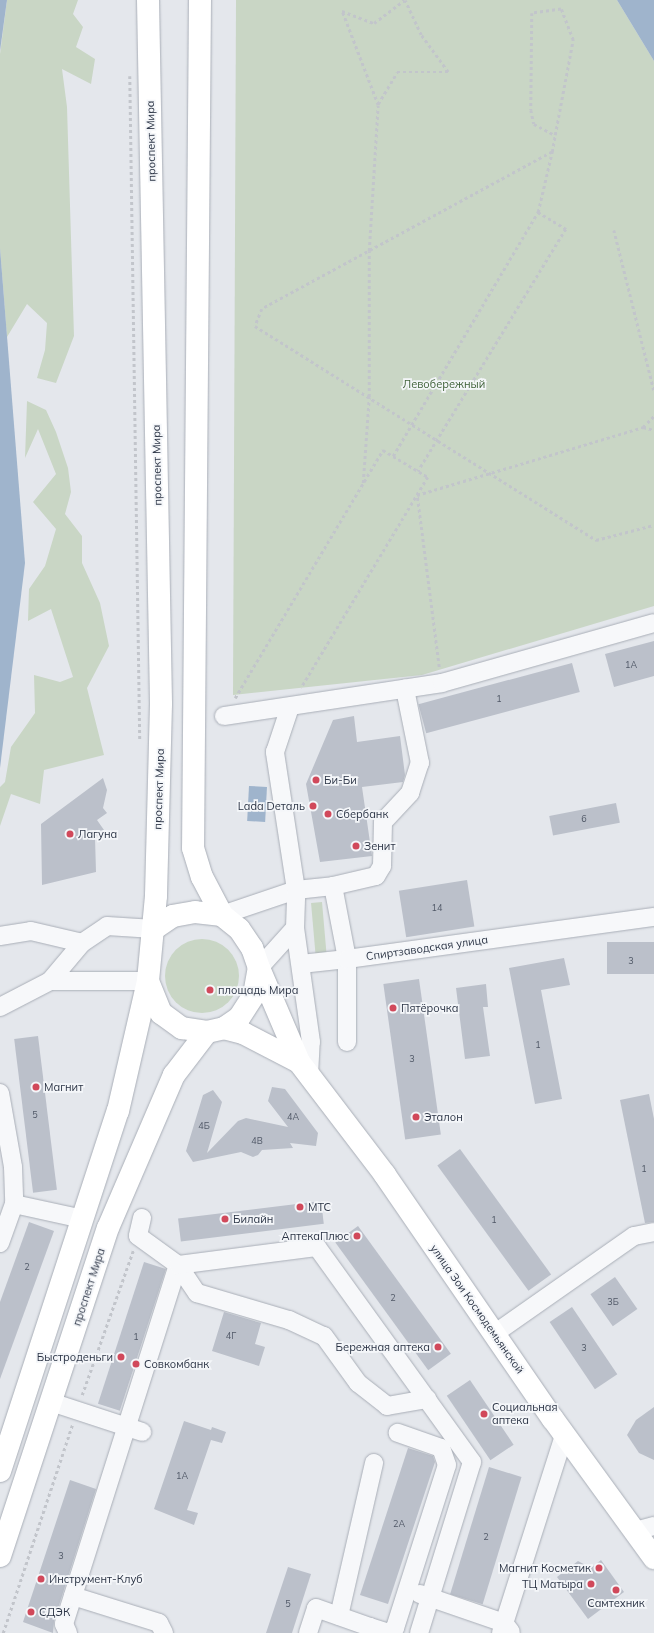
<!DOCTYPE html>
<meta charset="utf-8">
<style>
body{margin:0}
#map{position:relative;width:654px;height:1633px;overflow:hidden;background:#e4e7ec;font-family:Mulish,sans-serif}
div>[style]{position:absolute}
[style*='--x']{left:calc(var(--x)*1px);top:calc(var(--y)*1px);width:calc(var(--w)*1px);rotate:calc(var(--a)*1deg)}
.green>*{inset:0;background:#c9d6c5;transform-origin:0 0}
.round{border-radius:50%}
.water>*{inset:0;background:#9fb4cc;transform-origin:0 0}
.building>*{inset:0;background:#bbc0ca;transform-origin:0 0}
.path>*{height:2.5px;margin-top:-1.25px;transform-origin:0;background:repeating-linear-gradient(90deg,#c2c5cb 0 3px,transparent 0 6px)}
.roads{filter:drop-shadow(0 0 1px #a9aeb7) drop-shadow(0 0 1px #a9aeb7)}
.minor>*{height:18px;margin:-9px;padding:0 9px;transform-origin:9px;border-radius:9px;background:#f7f8fa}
.major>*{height:22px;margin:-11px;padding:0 11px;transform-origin:11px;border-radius:11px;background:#fff}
.dots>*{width:11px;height:11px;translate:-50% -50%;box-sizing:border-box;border:2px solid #f4f6f9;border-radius:50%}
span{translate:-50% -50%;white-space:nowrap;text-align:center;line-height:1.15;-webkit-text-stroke:3.5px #f4f6f9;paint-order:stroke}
.number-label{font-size:9px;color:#4f5766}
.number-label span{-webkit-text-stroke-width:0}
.street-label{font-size:11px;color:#2b3445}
.park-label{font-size:11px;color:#3f6138}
.poi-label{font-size:11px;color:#2b3445}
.left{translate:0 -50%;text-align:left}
.right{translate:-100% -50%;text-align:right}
</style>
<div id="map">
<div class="green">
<i style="clip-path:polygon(7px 0,78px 0,73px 14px,83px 27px,76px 47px,95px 59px,91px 84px,62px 69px,67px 107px,74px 336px,56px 383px,37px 378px,45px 350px,47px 323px,27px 304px,7px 337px,0 248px,0 54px)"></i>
<i style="clip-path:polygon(236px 0,617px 0,654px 61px,654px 606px,422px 675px,233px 695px)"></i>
<i style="clip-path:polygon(27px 401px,46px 410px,56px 432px,68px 468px,71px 492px,65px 514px,82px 536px,82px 563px,100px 603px,109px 646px,87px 688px,104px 755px,44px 770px,40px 804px,11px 794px,0 826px,0 787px,5px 782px,11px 747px,35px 713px,34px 675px,60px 682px,73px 677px,51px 609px,28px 621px,29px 589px,45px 566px,56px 529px,33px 502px,56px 474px,38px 429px,25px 458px)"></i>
<i style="left:322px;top:902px;width:52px;height:11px;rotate:85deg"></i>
<i class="round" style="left:165px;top:939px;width:74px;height:74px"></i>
</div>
<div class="water">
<i style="clip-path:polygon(0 0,7px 0,0 51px)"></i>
<i style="clip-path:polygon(617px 0,654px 0,654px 61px)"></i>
<i style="clip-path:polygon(0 248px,25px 563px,0 768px)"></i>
<i style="left:249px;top:786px;width:18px;height:35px;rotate:3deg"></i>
</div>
<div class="building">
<i style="clip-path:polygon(654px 641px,654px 676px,614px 687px,605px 654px)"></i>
<i style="left:572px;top:663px;width:30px;height:159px;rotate:75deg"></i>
<i style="clip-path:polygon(354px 716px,357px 742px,400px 736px,405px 775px,403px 782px,362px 787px,372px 856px,320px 862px,306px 784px,333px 720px)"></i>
<i style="clip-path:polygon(103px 778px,107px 790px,103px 808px,107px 813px,97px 820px,104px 830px,95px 837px,96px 872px,42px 885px,41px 824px)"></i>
<i style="left:616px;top:803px;width:20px;height:68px;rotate:79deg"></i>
<i style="left:467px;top:880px;width:47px;height:69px;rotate:81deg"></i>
<i style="left:654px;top:942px;width:32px;height:47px;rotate:90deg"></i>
<i style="clip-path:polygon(564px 958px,570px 985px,541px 990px,562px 1099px,535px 1104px,509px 968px)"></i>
<i style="left:419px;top:979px;width:157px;height:36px;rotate:82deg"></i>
<i style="clip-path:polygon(486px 984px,488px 1007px,483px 1007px,490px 1056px,465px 1059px,456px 988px)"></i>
<i style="left:38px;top:1036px;width:155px;height:24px;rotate:83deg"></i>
<i style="clip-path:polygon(272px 1087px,285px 1089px,318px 1133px,316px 1146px,290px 1143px,293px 1148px,262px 1150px,258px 1155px,253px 1157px,241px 1152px,193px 1162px,186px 1151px,203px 1095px,213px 1090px,222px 1102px,207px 1153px,238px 1121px,246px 1118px,288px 1127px,268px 1101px)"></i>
<i style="clip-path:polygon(649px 1094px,654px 1119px,654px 1222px,645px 1223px,620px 1100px)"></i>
<i style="left:460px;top:1149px;width:155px;height:28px;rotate:54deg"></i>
<i style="left:321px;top:1201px;width:23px;height:144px;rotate:83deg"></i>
<i style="clip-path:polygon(29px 1222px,54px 1231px,0 1379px,0 1302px)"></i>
<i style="left:358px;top:1226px;width:158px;height:28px;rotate:54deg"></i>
<i style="left:144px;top:1262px;width:23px;height:149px;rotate:18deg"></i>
<i style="left:615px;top:1277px;width:39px;height:30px;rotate:55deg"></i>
<i style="left:572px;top:1307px;width:81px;height:27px;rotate:56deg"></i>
<i style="clip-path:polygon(224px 1312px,261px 1323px,255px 1344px,265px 1347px,259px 1366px,212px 1351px)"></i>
<i style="left:470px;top:1380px;width:78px;height:28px;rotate:56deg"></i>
<i style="clip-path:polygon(654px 1407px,654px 1460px,639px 1453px,627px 1435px,636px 1420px)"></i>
<i style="clip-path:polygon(184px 1421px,211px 1430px,212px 1427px,226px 1432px,222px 1443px,211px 1440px,187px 1510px,198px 1513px,194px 1525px,154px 1509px)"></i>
<i style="clip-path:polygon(408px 1448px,433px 1456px,435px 1462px,388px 1604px,360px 1595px)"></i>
<i style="left:489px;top:1467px;width:34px;height:133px;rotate:17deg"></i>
<i style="clip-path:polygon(70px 1480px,96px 1489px,54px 1621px,53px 1633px,23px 1622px)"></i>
<i style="clip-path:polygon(601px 1560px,624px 1592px,588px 1619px,557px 1577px,578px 1561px,591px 1568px)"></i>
<i style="clip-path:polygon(288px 1567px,311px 1574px,292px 1633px,266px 1633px)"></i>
</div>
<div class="path">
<i style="--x:130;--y:76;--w:663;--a:89.14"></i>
<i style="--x:378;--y:104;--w:37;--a:-59"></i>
<i style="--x:397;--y:72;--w:51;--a:0"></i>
<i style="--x:448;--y:72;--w:46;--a:-126.1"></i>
<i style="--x:421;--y:35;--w:38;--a:-115"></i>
<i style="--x:552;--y:152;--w:330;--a:151.6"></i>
<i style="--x:262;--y:309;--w:18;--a:112"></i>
<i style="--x:255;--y:326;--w:403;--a:32.1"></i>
<i style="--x:596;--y:540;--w:60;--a:-14.5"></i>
<i style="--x:538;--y:212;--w:62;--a:-76.9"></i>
<i style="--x:552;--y:152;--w:17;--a:-80"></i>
<i style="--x:555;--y:135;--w:97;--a:-79.3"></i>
<i style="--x:573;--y:40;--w:33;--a:-111"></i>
<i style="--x:561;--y:9;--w:29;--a:172"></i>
<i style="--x:532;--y:13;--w:97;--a:90.6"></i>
<i style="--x:531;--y:110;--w:14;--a:78"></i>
<i style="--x:534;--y:124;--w:24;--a:28"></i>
<i style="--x:614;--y:230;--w:165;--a:76"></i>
<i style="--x:643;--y:427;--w:11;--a:15"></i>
<i style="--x:393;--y:456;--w:284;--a:-59.3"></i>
<i style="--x:538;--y:212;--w:33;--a:31"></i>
<i style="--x:566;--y:229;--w:284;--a:121.4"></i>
<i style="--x:363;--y:483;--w:86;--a:-86"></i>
<i style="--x:369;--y:397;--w:146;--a:-90"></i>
<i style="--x:369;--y:251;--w:146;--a:-86.5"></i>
<i style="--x:378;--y:105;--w:101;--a:-111"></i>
<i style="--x:342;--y:11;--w:34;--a:21"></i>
<i style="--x:374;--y:23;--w:38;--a:-37"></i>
<i style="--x:439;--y:667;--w:173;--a:-97.3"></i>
<i style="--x:417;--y:495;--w:236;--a:-16.7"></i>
<i style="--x:643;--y:427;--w:16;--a:-45"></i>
<i style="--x:235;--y:698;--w:289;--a:-59.2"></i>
<i style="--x:383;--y:450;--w:52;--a:31"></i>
<i style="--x:428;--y:477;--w:246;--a:121"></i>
<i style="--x:82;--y:1395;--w:153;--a:-70.5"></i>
<i style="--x:3;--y:1633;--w:219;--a:-71.6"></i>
</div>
<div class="roads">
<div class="minor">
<i style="--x:224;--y:716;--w:220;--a:-8.6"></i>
<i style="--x:442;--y:683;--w:220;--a:-15.8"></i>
<i style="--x:333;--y:886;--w:44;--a:-13.1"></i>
<i style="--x:376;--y:876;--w:12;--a:-59"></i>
<i style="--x:382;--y:866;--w:44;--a:-88.7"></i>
<i style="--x:383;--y:822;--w:40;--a:-47"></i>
<i style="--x:410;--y:793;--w:32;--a:-72"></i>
<i style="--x:420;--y:763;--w:76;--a:-101.5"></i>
<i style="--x:222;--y:915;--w:78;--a:-18.7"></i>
<i style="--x:296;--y:890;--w:140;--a:-98.7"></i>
<i style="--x:275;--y:752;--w:47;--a:-71.6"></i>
<i style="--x:0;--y:936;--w:31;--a:-9"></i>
<i style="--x:31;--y:931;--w:52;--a:13.2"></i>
<i style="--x:301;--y:964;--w:46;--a:-6.2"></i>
<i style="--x:347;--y:959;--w:83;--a:90"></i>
<i style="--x:259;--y:968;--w:54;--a:-48"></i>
<i style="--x:50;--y:981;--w:98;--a:0"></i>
<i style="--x:0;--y:1007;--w:56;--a:-27.5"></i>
<i style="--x:50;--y:981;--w:50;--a:-49.9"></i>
<i style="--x:82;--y:943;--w:30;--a:-34"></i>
<i style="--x:107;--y:926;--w:47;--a:3.7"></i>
<i style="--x:309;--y:1075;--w:33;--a:-87"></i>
<i style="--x:311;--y:1042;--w:115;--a:-98"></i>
<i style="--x:295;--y:928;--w:38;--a:-88"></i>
<i style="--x:296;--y:890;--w:37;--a:-6"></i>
<i style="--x:333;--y:886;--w:74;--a:79.1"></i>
<i style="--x:347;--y:959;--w:310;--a:-7.8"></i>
<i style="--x:0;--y:1093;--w:75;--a:80"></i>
<i style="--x:13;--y:1167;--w:37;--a:88"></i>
<i style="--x:14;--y:1204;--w:71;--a:12.3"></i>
<i style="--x:142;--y:1218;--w:18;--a:103"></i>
<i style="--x:138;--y:1236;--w:49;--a:35.9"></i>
<i style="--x:178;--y:1265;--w:34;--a:56"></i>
<i style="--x:197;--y:1293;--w:96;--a:16.4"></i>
<i style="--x:289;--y:1320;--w:38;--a:25"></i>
<i style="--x:324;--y:1336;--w:58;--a:54.1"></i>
<i style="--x:358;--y:1383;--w:37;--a:38"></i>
<i style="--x:387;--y:1406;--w:41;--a:-9.9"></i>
<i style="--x:0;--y:1243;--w:41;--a:-70.3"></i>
<i style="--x:494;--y:1334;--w:171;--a:-35"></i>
<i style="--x:634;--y:1236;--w:20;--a:-11"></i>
<i style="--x:51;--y:1402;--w:96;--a:18.2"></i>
<i style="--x:635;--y:1531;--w:20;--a:-15"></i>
<i style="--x:420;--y:1594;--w:89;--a:19"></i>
<i style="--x:504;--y:1623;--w:11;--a:52"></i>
<i style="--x:73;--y:1596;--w:90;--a:17.4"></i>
<i style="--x:159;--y:1623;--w:11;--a:63"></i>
<i style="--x:339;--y:1616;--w:157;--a:-77.1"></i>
<i style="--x:370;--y:1627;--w:20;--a:18"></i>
<i style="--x:389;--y:1633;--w:8;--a:-40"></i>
<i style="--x:395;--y:1628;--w:171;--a:-72.3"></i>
<i style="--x:447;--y:1465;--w:18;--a:-109"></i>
<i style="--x:441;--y:1448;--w:46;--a:-160.8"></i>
<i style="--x:68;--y:1633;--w:10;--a:-114"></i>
<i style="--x:64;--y:1624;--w:377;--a:-72.4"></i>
<i style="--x:178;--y:1265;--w:140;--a:-7.4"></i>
<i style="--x:317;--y:1247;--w:265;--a:54.2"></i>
<i style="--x:472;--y:1462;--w:179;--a:107.2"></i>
<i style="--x:308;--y:1633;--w:26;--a:-72"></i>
<i style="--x:316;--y:1608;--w:57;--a:19.4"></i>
<i style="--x:370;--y:1627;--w:6;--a:99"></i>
<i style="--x:501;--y:1633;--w:210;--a:-72.3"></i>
</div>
<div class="major">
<i style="--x:148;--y:0;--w:704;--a:88.94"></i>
<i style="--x:161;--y:704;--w:192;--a:91.5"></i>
<i style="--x:156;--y:896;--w:85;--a:95.4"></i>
<i style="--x:148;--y:981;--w:35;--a:68"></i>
<i style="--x:161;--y:1013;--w:26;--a:36"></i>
<i style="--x:182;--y:1028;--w:25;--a:9"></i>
<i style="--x:207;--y:1032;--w:17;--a:-13"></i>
<i style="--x:224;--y:1028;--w:18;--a:-34"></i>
<i style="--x:239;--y:1018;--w:27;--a:-57"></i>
<i style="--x:254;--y:995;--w:27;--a:-80"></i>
<i style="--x:259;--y:968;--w:21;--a:-109"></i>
<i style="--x:252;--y:948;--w:23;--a:-124"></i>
<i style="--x:239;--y:929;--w:22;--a:-141"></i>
<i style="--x:222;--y:915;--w:27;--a:-174"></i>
<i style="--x:195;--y:912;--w:22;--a:170"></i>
<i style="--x:173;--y:916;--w:23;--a:146"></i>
<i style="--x:200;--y:0;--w:848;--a:90.47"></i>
<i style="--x:193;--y:848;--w:30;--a:73"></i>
<i style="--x:202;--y:877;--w:43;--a:62.2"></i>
<i style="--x:259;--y:968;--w:102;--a:66.9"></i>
<i style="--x:299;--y:1062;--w:142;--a:52.7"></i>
<i style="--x:385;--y:1175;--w:296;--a:55.5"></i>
<i style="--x:553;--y:1419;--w:172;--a:54"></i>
<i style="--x:224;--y:1028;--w:20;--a:15"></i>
<i style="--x:243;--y:1033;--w:63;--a:27.4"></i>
<i style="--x:0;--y:1471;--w:379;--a:-71.9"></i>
<i style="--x:118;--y:1111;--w:133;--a:-77"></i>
<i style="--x:0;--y:1556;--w:345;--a:-71.8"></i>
<i style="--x:108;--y:1228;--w:167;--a:-66.7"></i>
<i style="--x:174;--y:1075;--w:54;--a:-52.5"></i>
</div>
</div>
<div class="dots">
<i style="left:316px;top:780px;background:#d1495b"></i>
<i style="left:313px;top:806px;background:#d1495b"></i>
<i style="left:328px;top:814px;background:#d1495b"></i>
<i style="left:70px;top:834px;background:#d1495b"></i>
<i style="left:356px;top:846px;background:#d1495b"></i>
<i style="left:210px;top:990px;background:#d1495b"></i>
<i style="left:393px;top:1008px;background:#d1495b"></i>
<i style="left:36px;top:1087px;background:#d1495b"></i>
<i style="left:416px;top:1117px;background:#d1495b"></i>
<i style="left:300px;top:1207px;background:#d1495b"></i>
<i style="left:225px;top:1219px;background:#d1495b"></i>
<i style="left:357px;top:1236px;background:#d1495b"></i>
<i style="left:438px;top:1347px;background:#d1495b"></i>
<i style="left:121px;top:1357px;background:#d1495b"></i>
<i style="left:136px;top:1364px;background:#d1495b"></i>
<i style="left:484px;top:1414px;background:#d1495b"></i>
<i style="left:599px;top:1568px;background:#d1495b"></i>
<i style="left:41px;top:1579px;background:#d1495b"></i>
<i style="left:591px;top:1584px;background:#d1495b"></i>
<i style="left:616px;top:1590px;background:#d1495b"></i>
<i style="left:31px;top:1612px;background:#d1495b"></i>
</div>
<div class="number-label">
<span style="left:631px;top:665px">1А</span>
<span style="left:499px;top:699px">1</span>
<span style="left:584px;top:819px">6</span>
<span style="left:437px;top:908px">14</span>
<span style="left:631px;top:961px">3</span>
<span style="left:538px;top:1045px">1</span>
<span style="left:412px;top:1059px">3</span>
<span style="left:35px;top:1115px">5</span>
<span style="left:293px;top:1117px">4А</span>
<span style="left:204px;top:1126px">4Б</span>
<span style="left:257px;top:1141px">4В</span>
<span style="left:644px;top:1169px">1</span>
<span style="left:494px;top:1220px">1</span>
<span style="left:27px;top:1267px">2</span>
<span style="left:393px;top:1298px">2</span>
<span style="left:613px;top:1302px">3Б</span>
<span style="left:231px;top:1336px">4Г</span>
<span style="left:136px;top:1337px">1</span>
<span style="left:584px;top:1348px">3</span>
<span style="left:182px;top:1476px">1А</span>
<span style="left:399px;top:1524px">2А</span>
<span style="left:486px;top:1537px">2</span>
<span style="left:61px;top:1556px">3</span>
<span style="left:288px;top:1604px">5</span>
</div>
<div class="street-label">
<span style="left:151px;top:141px;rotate:-91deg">проспект Мира</span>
<span style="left:157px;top:465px;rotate:-91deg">проспект Мира</span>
<span style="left:159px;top:789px;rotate:-88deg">проспект Мира</span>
<span style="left:427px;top:948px;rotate:-8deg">Спиртзаводская улица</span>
<span style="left:89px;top:1287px;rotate:-72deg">проспект Мира</span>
<span style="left:477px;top:1309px;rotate:55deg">улица Зои Космодемьянской</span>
</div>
<div class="park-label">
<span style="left:444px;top:384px">Левобережный</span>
</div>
<div class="poi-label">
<span class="left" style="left:324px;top:780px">Би-Би</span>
<span class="right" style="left:305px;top:806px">Lada Dеталь</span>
<span class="left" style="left:336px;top:814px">Сбербанк</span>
<span class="left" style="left:78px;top:834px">Лагуна</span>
<span class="left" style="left:364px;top:846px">Зенит</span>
<span class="left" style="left:218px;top:990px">площадь Мира</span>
<span class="left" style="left:401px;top:1008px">Пятёрочка</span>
<span class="left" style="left:44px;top:1087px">Магнит</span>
<span class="left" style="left:424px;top:1117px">Эталон</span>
<span class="left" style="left:308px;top:1207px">МТС</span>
<span class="left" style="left:233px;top:1219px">Билайн</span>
<span class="right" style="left:349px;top:1236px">АптекаПлюс</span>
<span class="right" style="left:430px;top:1347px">Бережная аптека</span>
<span class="right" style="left:113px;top:1357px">Быстроденьги</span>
<span class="left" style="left:144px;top:1364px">Совкомбанк</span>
<span class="left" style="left:492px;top:1414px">Социальная<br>аптека</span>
<span class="right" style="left:591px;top:1568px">Магнит Косметик</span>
<span class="left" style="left:49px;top:1579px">Инструмент-Клуб</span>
<span class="right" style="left:583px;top:1584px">ТЦ Матыра</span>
<span style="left:616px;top:1603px">Самтехник</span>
<span class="left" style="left:39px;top:1612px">СДЭК</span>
</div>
</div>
